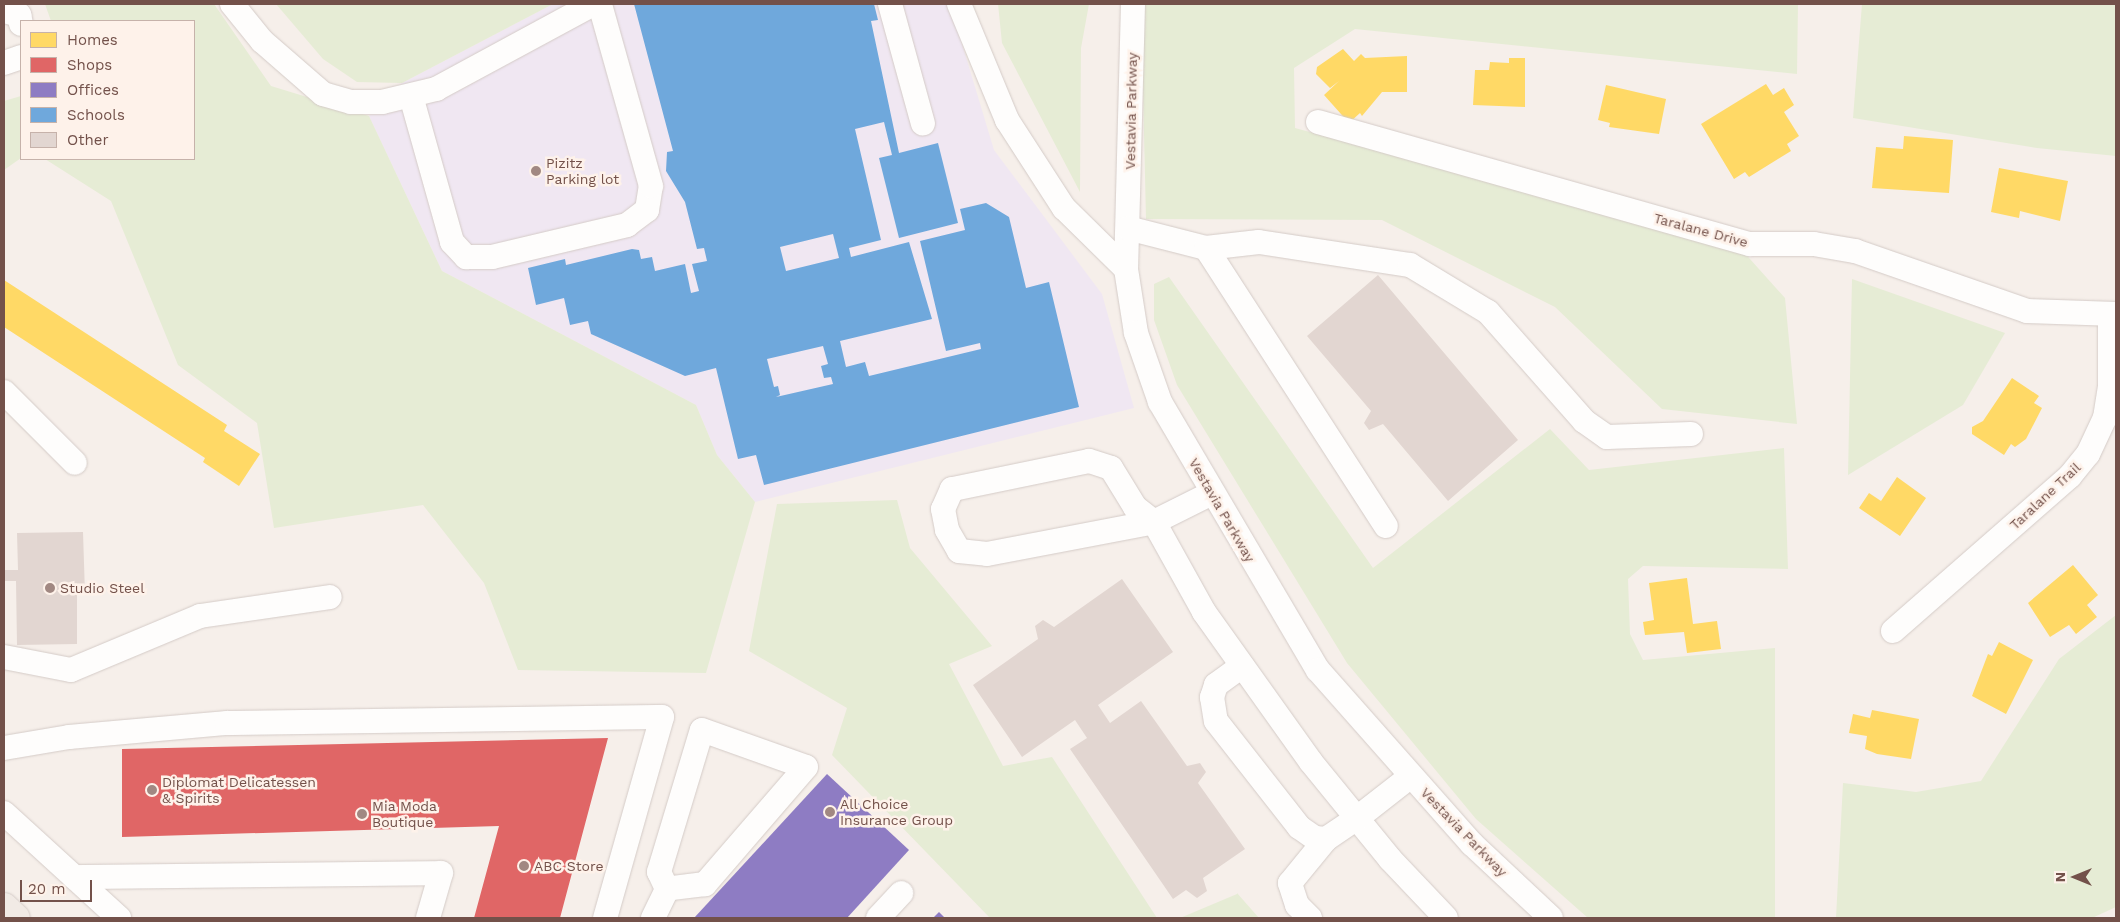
<!DOCTYPE html>
<style>
body{margin:0}
#map{position:relative;width:2120px;height:922px;overflow:hidden;background:#f6efea;font-family:"Work Sans",sans-serif}
div>[style]{position:absolute}
[style*='--x']{left:calc(var(--x)*1px);top:calc(var(--y)*1px);width:calc(var(--w)*1px);rotate:calc(var(--a)*1deg)}
.education>*{inset:0;background:#f0e7f2}
.green>*{inset:0;background:#e6ecd5}
.homes>*{inset:0;background:#ffd966}
.shops>*{inset:0;background:#e06666}
.offices>*{inset:0;background:#8e7cc3}
.schools>*{inset:0;background:#6fa8dc}
.building>*{inset:0;background:#e2d6d1}
.roads{filter:drop-shadow(0 0 1px #d4cbc7) drop-shadow(0 0 1px #d4cbc7)}
.minor>*{height:24px;margin:-12px;padding:0 12px;transform-origin:12px;border-radius:12px;background:#fefdfc}
.major>*{height:28px;margin:-14px;padding:0 14px;transform-origin:14px;border-radius:14px;background:#f1eae5}
.dots>*{width:14px;height:14px;translate:-50% -50%;box-sizing:border-box;border:2px solid #fef2ea;border-radius:50%}
span{translate:-50% -50%;white-space:nowrap;text-align:center;line-height:1.15;-webkit-text-stroke:5px #fef2ea;paint-order:stroke}
.street-label{font-size:14px;color:#73514a}
.poi-label{font-size:14px;color:#73514a}
.left{translate:0 -50%;text-align:left}
.frame{position:absolute;inset:0;border:5px solid #73514a;pointer-events:none}
.legend{position:absolute;left:20px;top:20px;width:175px;height:140px;box-sizing:border-box;background:#fef2ea;border:1px solid #c6b2aa;margin:0;padding:6px 9px;list-style:none;font-size:15px;color:#73514a}
.legend li{display:flex;align-items:center;gap:10px;height:25px}
.legend b{width:25px;border:1px solid #c6b2aa}
.north{position:absolute;left:2050px;top:852px;width:50px;height:50px;-webkit-text-stroke:4px #fef2ea;paint-order:stroke;rotate:270deg;font-size:14px;font-weight:700;line-height:20px;text-align:center;color:#73514a}
.north::after{content:'';display:block;margin:auto;width:18px;height:22px;background:#73514a;clip-path:polygon(50% 0,100% 100%,50% 72%,0 100%)}
.scale{position:absolute;left:20px;top:880px;width:72px;height:22px;box-sizing:border-box;border:2px solid #73514a;border-top:0;padding-left:6px;font-size:15px;line-height:18px;white-space:nowrap;color:#73514a;-webkit-text-stroke:4px #fef2ea;paint-order:stroke}
</style>
<div id="map">
<div class="education">
<i style="clip-path:polygon(553px 4px,950px 4px,994px 150px,1102px 294px,1134px 408px,755px 502px,717px 455px,696px 405px,442px 271px,369px 116px,402px 83px)"></i>
</div>
<div class="green">
<i style="clip-path:polygon(45px 4px,214px 4px,271px 86px,369px 116px,442px 271px,696px 405px,717px 455px,755px 502px,706px 673px,518px 670px,484px 583px,423px 505px,274px 528px,257px 423px,178px 365px,111px 201px,45px 159px,194px 159px,194px 21px,51px 21px)"></i>
<i style="clip-path:polygon(276px 4px,553px 4px,402px 83px,357px 82px,323px 59px)"></i>
<i style="clip-path:polygon(998px 4px,1089px 4px,1081px 48px,1080px 192px,1002px 43px)"></i>
<i style="clip-path:polygon(1141px 4px,1798px 4px,1797px 74px,1355px 29px,1294px 68px,1295px 128px,1741px 249px,1785px 298px,1797px 424px,1662px 409px,1555px 307px,1382px 220px,1146px 219px)"></i>
<i style="clip-path:polygon(1862px 4px,2116px 4px,2116px 156px,2037px 148px,1853px 118px)"></i>
<i style="clip-path:polygon(21px 96px,21px 158px,4px 170px,4px 101px)"></i>
<i style="clip-path:polygon(1169px 277px,1373px 568px,1550px 429px,1589px 470px,1784px 448px,1788px 569px,1643px 566px,1628px 579px,1630px 634px,1643px 660px,1775px 648px,1775px 918px,1588px 918px,1476px 819px,1347px 663px,1177px 385px,1154px 320px,1154px 284px)"></i>
<i style="clip-path:polygon(1852px 279px,2005px 333px,1963px 405px,1848px 475px)"></i>
<i style="clip-path:polygon(897px 500px,910px 548px,992px 646px,949px 664px,1003px 766px,1052px 757px,1157px 918px,990px 918px,832px 755px,847px 708px,749px 651px,777px 504px)"></i>
<i style="clip-path:polygon(2116px 615px,2116px 907px,2092px 918px,1836px 918px,1843px 783px,1916px 792px,1981px 781px,2059px 659px)"></i>
<i style="clip-path:polygon(1237px 893px,1259px 918px,1180px 918px,1237px 894px)"></i>
</div>
<div class="homes">
<i style="clip-path:polygon(1343px 49px,1354px 61px,1361px 54px,1365px 58px,1407px 56px,1407px 92px,1382px 92px,1362px 116px,1360px 113px,1349px 123px,1324px 95px,1339px 81px,1330px 88px,1316px 74px,1317px 67px)"></i>
<i style="clip-path:polygon(1509px 58px,1525px 58px,1525px 107px,1473px 105px,1475px 70px,1489px 70px,1490px 62px,1509px 63px)"></i>
<i style="clip-path:polygon(1766px 84px,1773px 95px,1784px 88px,1794px 105px,1784px 112px,1799px 136px,1787px 144px,1791px 151px,1749px 177px,1745px 172px,1734px 179px,1701px 124px)"></i>
<i style="clip-path:polygon(1606px 85px,1666px 99px,1659px 134px,1609px 127px,1610px 123px,1598px 120px)"></i>
<i style="clip-path:polygon(1904px 136px,1953px 140px,1949px 193px,1872px 188px,1876px 147px,1903px 149px)"></i>
<i style="clip-path:polygon(1999px 168px,2068px 181px,2060px 221px,2020px 211px,2019px 218px,1991px 212px)"></i>
<i style="clip-path:polygon(4px 280px,227px 425px,224px 431px,260px 454px,239px 486px,203px 462px,205px 458px,4px 327px)"></i>
<i style="clip-path:polygon(2012px 378px,2039px 396px,2034px 403px,2042px 408px,2026px 439px,2015px 447px,2011px 444px,2004px 455px,1972px 434px,1972px 427px,1983px 421px)"></i>
<i style="clip-path:polygon(1897px 477px,1926px 498px,1900px 536px,1859px 508px,1869px 493px,1881px 501px)"></i>
<i style="clip-path:polygon(2073px 565px,2098px 595px,2087px 605px,2097px 617px,2076px 634px,2069px 625px,2050px 637px,2028px 603px)"></i>
<i style="clip-path:polygon(1687px 578px,1693px 624px,1717px 621px,1721px 649px,1687px 653px,1684px 632px,1645px 635px,1643px 622px,1654px 620px,1649px 583px)"></i>
<i style="clip-path:polygon(1999px 642px,2033px 660px,2006px 714px,1972px 696px,1988px 654px,1992px 656px)"></i>
<i style="clip-path:polygon(1872px 710px,1919px 719px,1911px 759px,1877px 754px,1865px 749px,1867px 736px,1849px 733px,1853px 714px,1870px 718px)"></i>
</div>
<div class="shops">
<i style="clip-path:polygon(608px 738px,560px 918px,474px 918px,499px 826px,122px 837px,122px 749px)"></i>
</div>
<div class="offices">
<i style="clip-path:polygon(827px 774px,909px 850px,847px 918px,694px 918px)"></i>
<i style="clip-path:polygon(939px 912px,945px 918px,933px 918px)"></i>
</div>
<div class="schools">
<i style="clip-path:polygon(evenodd,634px 4px,874px 4px,878px 20px,871px 21px,899px 153px,938px 143px,958px 223px,899px 238px,879px 158px,892px 155px,884px 122px,855px 129px,881px 240px,849px 248px,851px 257px,909px 242px,932px 319px,840px 341px,846px 367px,865px 362px,869px 376px,981px 349px,980px 343px,946px 351px,920px 241px,965px 230px,960px 209px,986px 203px,1009px 217px,1026px 288px,1049px 282px,1079px 407px,764px 485px,756px 455px,738px 459px,716px 368px,685px 376px,591px 334px,588px 321px,570px 325px,564px 298px,536px 305px,528px 268px,565px 259px,566px 265px,632px 249px,639px 250px,641px 259px,652px 257px,655px 271px,685px 264px,691px 293px,699px 291px,692px 264px,707px 261px,704px 248px,697px 249px,685px 202px,666px 171px,667px 152px,673px 151px,634px 4px,833px 234px,839px 258px,786px 271px,780px 247px,833px 234px,634px 4px,823px 346px,828px 364px,821px 366px,824px 378px,831px 377px,833px 384px,776px 397px,780px 395px,778px 386px,774px 387px,767px 359px,823px 346px)"></i>
</div>
<div class="building">
<i style="clip-path:polygon(1378px 275px,1518px 440px,1448px 501px,1383px 424px,1369px 430px,1364px 423px,1371px 411px,1307px 336px)"></i>
<i style="clip-path:polygon(83px 532px,85px 594px,77px 594px,77px 644px,17px 645px,16px 581px,4px 581px,4px 570px,18px 570px,17px 533px)"></i>
<i style="clip-path:polygon(1122px 579px,1173px 652px,1098px 705px,1110px 723px,1141px 701px,1187px 766px,1200px 763px,1206px 772px,1198px 783px,1245px 849px,1203px 878px,1207px 891px,1197px 898px,1186px 890px,1173px 899px,1070px 749px,1087px 738px,1075px 720px,1022px 757px,973px 685px,1038px 639px,1035px 626px,1043px 620px,1054px 627px)"></i>
</div>
<div class="roads">
<div class="minor">
<i style="--x:232;--y:4;--w:48;--a:51"></i>
<i style="--x:262;--y:41;--w:81;--a:41"></i>
<i style="--x:323;--y:94;--w:29;--a:16"></i>
<i style="--x:351;--y:102;--w:31;--a:0"></i>
<i style="--x:382;--y:102;--w:56;--a:-13.5"></i>
<i style="--x:436;--y:89;--w:179;--a:-28.4"></i>
<i style="--x:890;--y:4;--w:124;--a:74.6"></i>
<i style="--x:959;--y:4;--w:126;--a:67.5"></i>
<i style="--x:1007;--y:120;--w:105;--a:57.1"></i>
<i style="--x:1064;--y:208;--w:87;--a:44.5"></i>
<i style="--x:1133;--y:4;--w:265;--a:91.5"></i>
<i style="--x:1126;--y:269;--w:65;--a:81.1"></i>
<i style="--x:1136;--y:333;--w:73;--a:70.8"></i>
<i style="--x:1160;--y:402;--w:311;--a:59.5"></i>
<i style="--x:1318;--y:670;--w:232;--a:48.5"></i>
<i style="--x:1472;--y:844;--w:108;--a:43.1"></i>
<i style="--x:4;--y:11;--w:16;--a:15"></i>
<i style="--x:19;--y:15;--w:9;--a:77"></i>
<i style="--x:4;--y:63;--w:18;--a:-19"></i>
<i style="--x:411;--y:96;--w:152;--a:74.3"></i>
<i style="--x:452;--y:242;--w:21;--a:47"></i>
<i style="--x:466;--y:257;--w:26;--a:0"></i>
<i style="--x:492;--y:257;--w:139;--a:-13.3"></i>
<i style="--x:627;--y:225;--w:25;--a:-37"></i>
<i style="--x:647;--y:210;--w:24;--a:-81"></i>
<i style="--x:651;--y:186;--w:189;--a:-105.7"></i>
<i style="--x:1318;--y:122;--w:449;--a:15.8"></i>
<i style="--x:1750;--y:244;--w:64;--a:0"></i>
<i style="--x:1814;--y:244;--w:42;--a:9.7"></i>
<i style="--x:1855;--y:251;--w:182;--a:19.2"></i>
<i style="--x:2027;--y:311;--w:89;--a:1.9"></i>
<i style="--x:1128;--y:228;--w:81;--a:14.4"></i>
<i style="--x:1206;--y:248;--w:331;--a:57.1"></i>
<i style="--x:1206;--y:248;--w:53;--a:-6.5"></i>
<i style="--x:1259;--y:242;--w:153;--a:8.7"></i>
<i style="--x:1410;--y:265;--w:91;--a:31.1"></i>
<i style="--x:1488;--y:312;--w:145;--a:48.6"></i>
<i style="--x:1584;--y:421;--w:28;--a:35"></i>
<i style="--x:1607;--y:437;--w:84;--a:-2"></i>
<i style="--x:4;--y:392;--w:100;--a:45"></i>
<i style="--x:1212;--y:493;--w:65;--a:153.4"></i>
<i style="--x:1154;--y:522;--w:24;--a:-142"></i>
<i style="--x:1135;--y:507;--w:46;--a:-121.6"></i>
<i style="--x:1111;--y:468;--w:23;--a:-162"></i>
<i style="--x:1089;--y:461;--w:140;--a:168.4"></i>
<i style="--x:952;--y:489;--w:22;--a:114"></i>
<i style="--x:943;--y:509;--w:21;--a:79"></i>
<i style="--x:947;--y:530;--w:24;--a:60"></i>
<i style="--x:959;--y:551;--w:28;--a:6"></i>
<i style="--x:987;--y:554;--w:170;--a:-10.8"></i>
<i style="--x:1154;--y:522;--w:103;--a:60.9"></i>
<i style="--x:1204;--y:612;--w:184;--a:54.5"></i>
<i style="--x:1311;--y:762;--w:125;--a:50.8"></i>
<i style="--x:1390;--y:859;--w:81;--a:46.5"></i>
<i style="--x:1893;--y:631;--w:235;--a:-41.2"></i>
<i style="--x:2070;--y:476;--w:28;--a:-51"></i>
<i style="--x:2088;--y:454;--w:40;--a:-65"></i>
<i style="--x:2105;--y:418;--w:31;--a:-81"></i>
<i style="--x:2110;--y:387;--w:72;--a:-90"></i>
<i style="--x:4;--y:657;--w:68;--a:11"></i>
<i style="--x:71;--y:670;--w:140;--a:-22.7"></i>
<i style="--x:200;--y:616;--w:131;--a:-8.3"></i>
<i style="--x:1242;--y:666;--w:32;--a:144"></i>
<i style="--x:1216;--y:685;--w:13;--a:108"></i>
<i style="--x:1212;--y:697;--w:24;--a:81"></i>
<i style="--x:1216;--y:721;--w:135;--a:51.9"></i>
<i style="--x:1299;--y:827;--w:19;--a:35"></i>
<i style="--x:1315;--y:838;--w:11;--a:5"></i>
<i style="--x:1326;--y:839;--w:36;--a:-34"></i>
<i style="--x:1356;--y:819;--w:70;--a:-38"></i>
<i style="--x:4;--y:748;--w:66;--a:-9.6"></i>
<i style="--x:69;--y:737;--w:159;--a:-5.1"></i>
<i style="--x:227;--y:723;--w:435;--a:-0.8"></i>
<i style="--x:662;--y:717;--w:209;--a:105.8"></i>
<i style="--x:4;--y:813;--w:156;--a:42.4"></i>
<i style="--x:74;--y:877;--w:367;--a:-0.6"></i>
<i style="--x:441;--y:873;--w:47;--a:106.1"></i>
<i style="--x:653;--y:918;--w:32;--a:-64"></i>
<i style="--x:667;--y:889;--w:19;--a:-115"></i>
<i style="--x:659;--y:872;--w:148;--a:-73.2"></i>
<i style="--x:702;--y:730;--w:110;--a:19.6"></i>
<i style="--x:806;--y:767;--w:155;--a:130.8"></i>
<i style="--x:705;--y:884;--w:38;--a:173"></i>
<i style="--x:878;--y:918;--w:34;--a:-47"></i>
<i style="--x:1310;--y:918;--w:18;--a:-135"></i>
<i style="--x:1297;--y:905;--w:23;--a:-108"></i>
<i style="--x:1290;--y:883;--w:57;--a:-50.7"></i>
</div>
<div class="major">
<i style="--x:4;--y:907;--w:16;--a:43"></i>
</div>
</div>
<div class="dots">
<i style="left:536px;top:171px;background:#a18882"></i>
<i style="left:50px;top:588px;background:#a18882"></i>
<i style="left:152px;top:790px;background:#a18882"></i>
<i style="left:830px;top:812px;background:#a18882"></i>
<i style="left:362px;top:814px;background:#a18882"></i>
<i style="left:524px;top:866px;background:#a18882"></i>
</div>
<div class="street-label">
<span style="left:1131px;top:111px;rotate:-89deg">Vestavia Parkway</span>
<span style="left:1701px;top:230px;rotate:15deg">Taralane Drive</span>
<span style="left:2045px;top:496px;rotate:-43deg">Taralane Trail</span>
<span style="left:1222px;top:510px;rotate:60deg">Vestavia Parkway</span>
<span style="left:1464px;top:832px;rotate:46deg">Vestavia Parkway</span>
</div>
<div class="poi-label">
<span class="left" style="left:546px;top:171px">Pizitz<br>Parking lot</span>
<span class="left" style="left:60px;top:588px">Studio Steel</span>
<span class="left" style="left:162px;top:790px">Diplomat Delicatessen<br>&amp; Spirits</span>
<span class="left" style="left:840px;top:812px">All Choice<br>Insurance Group</span>
<span class="left" style="left:372px;top:814px">Mia Moda<br>Boutique</span>
<span class="left" style="left:534px;top:866px">ABC Store</span>
</div>
<div class="frame"></div>
<ul class="legend">
<li><b style="height:14px;background:#ffd966"></b>Homes</li>
<li><b style="height:14px;background:#e06666"></b>Shops</li>
<li><b style="height:14px;background:#8e7cc3"></b>Offices</li>
<li><b style="height:14px;background:#6fa8dc"></b>Schools</li>
<li><b style="height:14px;background:#e2d6d1"></b>Other</li>
</ul>
<div class="north">N</div>
<div class="scale">20 m</div>
</div>
